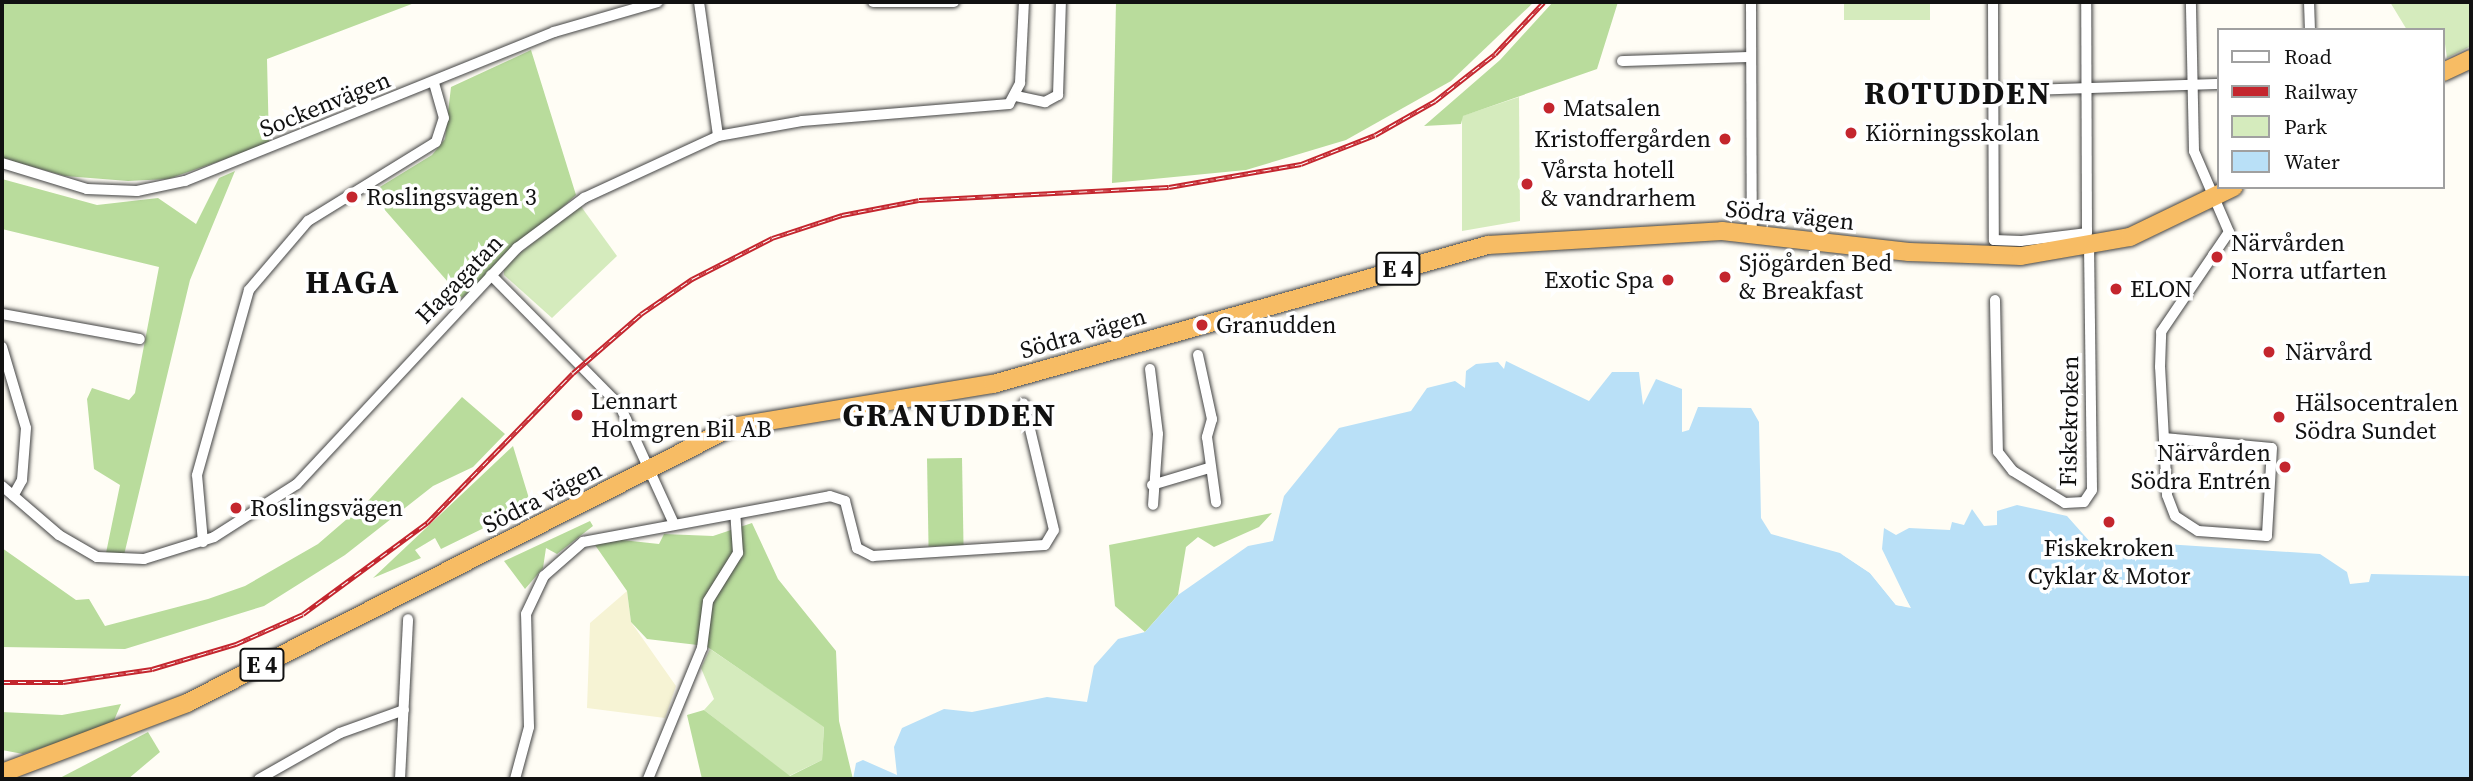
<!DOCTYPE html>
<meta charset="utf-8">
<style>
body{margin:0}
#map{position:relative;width:2473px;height:781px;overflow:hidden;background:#fffdf5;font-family:"Source Serif 4",serif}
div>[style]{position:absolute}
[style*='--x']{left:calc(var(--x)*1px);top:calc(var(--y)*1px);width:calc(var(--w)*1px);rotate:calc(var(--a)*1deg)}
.farmland>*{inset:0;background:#f6f3d4}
.green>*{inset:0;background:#d5ebbd;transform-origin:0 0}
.forest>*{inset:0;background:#b9dc9c;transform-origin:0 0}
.water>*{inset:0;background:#b9e0f7}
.pier>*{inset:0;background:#fffdf5}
.roads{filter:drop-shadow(0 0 2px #444) drop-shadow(0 0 2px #444)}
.minor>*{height:10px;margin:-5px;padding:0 5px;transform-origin:5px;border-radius:5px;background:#fff}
.trunk>*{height:18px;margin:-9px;padding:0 9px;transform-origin:9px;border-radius:9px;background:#f7bc64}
.rail>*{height:5px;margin-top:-2.5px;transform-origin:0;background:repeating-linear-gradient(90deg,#fff 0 8px,#c4262e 0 16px);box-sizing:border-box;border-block:2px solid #c4262e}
.dots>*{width:19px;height:19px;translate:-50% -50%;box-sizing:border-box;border:4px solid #fff;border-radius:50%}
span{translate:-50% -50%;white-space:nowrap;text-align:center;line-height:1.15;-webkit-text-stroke:7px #fff;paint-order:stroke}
.shield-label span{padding:2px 5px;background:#fff;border:2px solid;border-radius:5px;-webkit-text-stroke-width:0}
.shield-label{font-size:23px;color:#111;font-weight:700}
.street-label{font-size:24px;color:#111}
.poi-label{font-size:24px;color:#111}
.left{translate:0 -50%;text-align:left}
.right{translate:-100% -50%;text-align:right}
.district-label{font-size:32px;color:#111;font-weight:700;letter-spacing:2px}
.frame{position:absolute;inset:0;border:4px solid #111;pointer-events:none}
.legend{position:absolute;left:2217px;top:28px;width:228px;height:161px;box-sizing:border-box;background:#fff;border:2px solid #a0a0a0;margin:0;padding:9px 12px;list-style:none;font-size:21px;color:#111}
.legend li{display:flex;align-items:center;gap:14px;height:35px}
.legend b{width:35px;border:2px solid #a0a0a0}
</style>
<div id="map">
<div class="farmland">
<i style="clip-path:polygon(627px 591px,631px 622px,676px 686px,665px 718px,587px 708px,590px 623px)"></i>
</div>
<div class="green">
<i style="left:1844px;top:2px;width:86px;height:18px"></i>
<i style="clip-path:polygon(2390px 2px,2471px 2px,2471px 46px,2447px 58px,2443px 30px,2407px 30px)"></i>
<i style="clip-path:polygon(1519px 97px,1520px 221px,1462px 231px,1462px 116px)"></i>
<i style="clip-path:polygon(580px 205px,617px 256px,552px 318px,504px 275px,504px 266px)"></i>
<i style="clip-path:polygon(710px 649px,824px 726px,822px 760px,789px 776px,704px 710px,714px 699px,701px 668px)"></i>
</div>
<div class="forest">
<i style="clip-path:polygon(2px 2px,417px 2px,267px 59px,269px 144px,168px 179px,128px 181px,65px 176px,2px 158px)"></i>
<i style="clip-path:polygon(1116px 2px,1534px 2px,1451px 81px,1346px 140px,1246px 170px,1112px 183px)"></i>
<i style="clip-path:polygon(1553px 2px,1618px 2px,1597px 69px,1463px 116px,1461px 124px,1424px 126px,1500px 60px)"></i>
<i style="clip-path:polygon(531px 50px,576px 195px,462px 298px,370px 193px,432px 155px,445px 139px,451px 87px)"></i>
<i style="clip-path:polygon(235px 171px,190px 280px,124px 555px,106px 553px,120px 485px,94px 469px,87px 399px,92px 388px,129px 400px,135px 393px,159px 267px,2px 229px,2px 179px,97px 205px,158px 198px,196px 224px,219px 178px)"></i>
<i style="clip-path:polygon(462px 397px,505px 434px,473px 467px,433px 486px,345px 555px,264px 606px,125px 649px,2px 647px,2px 548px,76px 600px,89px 599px,105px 626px,208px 599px,245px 586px,318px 544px,369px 500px)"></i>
<i style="clip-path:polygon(513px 446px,531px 505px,441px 549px,435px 538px,415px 550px,421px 558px,373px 578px)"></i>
<i style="left:962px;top:458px;width:88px;height:35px;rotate:89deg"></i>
<i style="clip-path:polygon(1272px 513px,1259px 527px,1214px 547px,1198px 537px,1186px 547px,1178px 595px,1145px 632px,1115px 606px,1109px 545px)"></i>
<i style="clip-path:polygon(590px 521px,593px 526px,557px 554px,546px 548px,543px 568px,525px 589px,504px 561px)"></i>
<i style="clip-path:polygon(752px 523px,778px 579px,836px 651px,839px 721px,853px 779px,702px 779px,687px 715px,704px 710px,790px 776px,822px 760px,824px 727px,706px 646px,647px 639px,631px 622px,627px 591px,595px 545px,613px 539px,659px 544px,664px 534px,713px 536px)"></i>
<i style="clip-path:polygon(121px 704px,112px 725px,23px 754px,2px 750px,2px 712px,62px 715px)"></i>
<i style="clip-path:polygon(148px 732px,160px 752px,128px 779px,58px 779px)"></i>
</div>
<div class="water">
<i style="clip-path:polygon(1506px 361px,1589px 401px,1612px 372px,1639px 372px,1643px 405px,1656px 379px,1682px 389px,1682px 432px,1689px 430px,1698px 407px,1751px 408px,1759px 422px,1761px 518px,1771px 534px,1840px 553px,1870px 573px,1896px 605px,1910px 607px,1882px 549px,1884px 528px,1896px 535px,1909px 528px,1950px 530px,1952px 522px,1964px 525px,1972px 509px,1984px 526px,1997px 525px,1997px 511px,2017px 505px,2067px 516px,2091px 543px,2121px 544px,2131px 552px,2165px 544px,2320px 554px,2347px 572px,2350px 584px,2369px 582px,2371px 574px,2471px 576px,2471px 779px,853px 779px,856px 763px,863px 760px,897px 775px,894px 747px,902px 728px,944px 709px,972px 712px,1047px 697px,1087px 702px,1094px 666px,1118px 639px,1145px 632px,1178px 595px,1248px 546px,1273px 541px,1284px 496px,1339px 428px,1411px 411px,1427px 388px,1455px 381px,1465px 388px,1466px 371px,1476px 364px,1498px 362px,1504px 369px)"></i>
</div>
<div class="pier">
<i style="clip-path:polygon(1882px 549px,1896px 582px,1911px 608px,1896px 605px,1870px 573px,1840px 553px,1872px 570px,1904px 603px)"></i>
</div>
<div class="roads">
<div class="minor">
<i style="--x:699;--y:2;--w:135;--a:81.9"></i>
<i style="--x:873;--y:2;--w:81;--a:0"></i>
<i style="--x:1751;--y:2;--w:232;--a:89.8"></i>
<i style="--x:1993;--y:2;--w:238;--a:89.8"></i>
<i style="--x:1994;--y:240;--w:27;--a:2"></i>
<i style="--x:2021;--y:241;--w:66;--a:-6.9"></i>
<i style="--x:2087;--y:233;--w:231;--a:-90.2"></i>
<i style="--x:2309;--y:2;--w:28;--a:88"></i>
<i style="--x:1622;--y:61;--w:129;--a:-1.8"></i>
<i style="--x:1994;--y:91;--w:225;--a:-1.8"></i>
<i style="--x:1016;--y:96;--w:30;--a:12"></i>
<i style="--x:1045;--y:102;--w:15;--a:-28"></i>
<i style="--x:1058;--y:95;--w:93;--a:-88.2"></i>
<i style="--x:2;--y:163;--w:89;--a:17"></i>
<i style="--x:87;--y:189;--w:50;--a:2.3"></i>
<i style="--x:137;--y:191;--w:49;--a:-11.8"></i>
<i style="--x:185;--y:181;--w:398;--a:-22"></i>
<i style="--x:554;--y:32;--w:108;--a:-16.1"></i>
<i style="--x:491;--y:275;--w:184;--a:45.4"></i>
<i style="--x:620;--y:406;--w:130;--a:65.4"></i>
<i style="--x:1995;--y:300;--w:152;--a:88.9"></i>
<i style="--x:1998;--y:452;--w:24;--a:52"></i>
<i style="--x:2013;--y:471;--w:61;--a:31.6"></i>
<i style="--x:2065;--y:503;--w:19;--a:-3"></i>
<i style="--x:2084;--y:502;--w:14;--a:-56"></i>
<i style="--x:2092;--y:490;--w:242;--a:-90.7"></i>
<i style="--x:2;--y:314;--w:140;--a:10.3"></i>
<i style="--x:2;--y:347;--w:84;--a:73.5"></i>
<i style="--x:26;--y:428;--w:52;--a:94.4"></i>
<i style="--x:22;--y:480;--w:18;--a:119"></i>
<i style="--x:1198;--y:355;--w:66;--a:77.7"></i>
<i style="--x:1212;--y:419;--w:19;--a:106"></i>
<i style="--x:1207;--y:437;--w:66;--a:82.1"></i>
<i style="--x:1150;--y:369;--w:65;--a:83"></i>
<i style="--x:1158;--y:434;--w:71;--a:94"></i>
<i style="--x:2164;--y:438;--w:108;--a:5.3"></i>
<i style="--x:2272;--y:448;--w:88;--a:93.3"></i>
<i style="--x:2267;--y:536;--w:69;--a:-175.9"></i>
<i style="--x:2198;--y:531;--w:27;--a:-147"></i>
<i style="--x:2175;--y:516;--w:22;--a:-111"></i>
<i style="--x:2167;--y:495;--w:128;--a:-93.1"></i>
<i style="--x:2160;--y:367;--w:35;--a:-88"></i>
<i style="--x:2161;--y:332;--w:121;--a:-55.8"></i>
<i style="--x:2229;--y:232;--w:88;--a:-113.4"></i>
<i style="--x:2194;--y:151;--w:149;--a:-91.2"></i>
<i style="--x:1152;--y:485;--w:59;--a:-16.6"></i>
<i style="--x:2;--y:486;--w:75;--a:40.7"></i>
<i style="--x:59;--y:535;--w:44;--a:30.1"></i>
<i style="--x:97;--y:557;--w:47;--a:2.4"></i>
<i style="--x:144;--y:559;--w:73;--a:-17.4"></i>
<i style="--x:214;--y:537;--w:98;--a:-32.6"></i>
<i style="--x:297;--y:484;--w:323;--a:-47"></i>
<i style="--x:517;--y:248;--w:84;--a:-36.7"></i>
<i style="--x:584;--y:198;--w:148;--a:-24.8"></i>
<i style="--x:718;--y:136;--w:85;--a:-10.1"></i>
<i style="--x:802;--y:121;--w:208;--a:-4.7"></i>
<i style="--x:1009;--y:104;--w:24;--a:-62"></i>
<i style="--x:1020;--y:83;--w:81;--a:-87.2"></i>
<i style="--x:203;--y:542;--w:67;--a:-95.1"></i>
<i style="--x:197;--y:475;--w:192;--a:-74.3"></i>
<i style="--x:249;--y:290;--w:91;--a:-49.5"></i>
<i style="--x:308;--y:221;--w:150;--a:-31.7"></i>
<i style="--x:436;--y:142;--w:25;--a:-72"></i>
<i style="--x:444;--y:118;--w:36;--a:-106"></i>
<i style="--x:259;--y:779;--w:93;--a:-29.6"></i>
<i style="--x:340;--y:733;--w:68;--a:-19.8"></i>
<i style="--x:400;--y:779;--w:160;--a:-87.1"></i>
<i style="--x:515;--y:779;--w:54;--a:-74.9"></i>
<i style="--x:529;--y:727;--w:113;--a:-91.5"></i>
<i style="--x:526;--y:614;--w:42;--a:-64.7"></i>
<i style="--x:544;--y:576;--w:52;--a:-41.1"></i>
<i style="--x:583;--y:542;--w:251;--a:-10.5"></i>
<i style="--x:830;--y:496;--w:16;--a:18"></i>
<i style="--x:845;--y:501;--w:49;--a:75.7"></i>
<i style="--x:857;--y:548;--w:18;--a:27"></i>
<i style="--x:873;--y:556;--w:172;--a:-3.7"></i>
<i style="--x:1045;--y:545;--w:17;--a:-59"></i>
<i style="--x:1054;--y:530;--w:130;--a:-103.4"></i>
<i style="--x:648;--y:779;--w:142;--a:-67.6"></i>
<i style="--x:702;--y:648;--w:47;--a:-82.7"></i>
<i style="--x:708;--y:601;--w:57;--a:-58"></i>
<i style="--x:738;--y:553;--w:39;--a:-94"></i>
</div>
<div class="trunk">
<i style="--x:2443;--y:72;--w:31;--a:-25"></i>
<i style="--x:2;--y:773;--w:198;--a:-20.7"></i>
<i style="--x:187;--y:703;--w:611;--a:-26.86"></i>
<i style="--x:732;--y:427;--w:265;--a:-9.4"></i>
<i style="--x:993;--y:384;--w:514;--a:-15.69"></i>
<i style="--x:1488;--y:245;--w:234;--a:-3.4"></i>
<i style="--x:1722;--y:231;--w:188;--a:6.4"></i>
<i style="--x:1909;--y:252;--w:112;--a:2"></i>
<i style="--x:2021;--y:256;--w:111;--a:-9.9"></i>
<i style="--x:2130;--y:237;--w:115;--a:-25.7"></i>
</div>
</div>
<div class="rail">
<i style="--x:2;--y:682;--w:61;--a:0"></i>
<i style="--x:63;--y:682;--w:90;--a:-8.3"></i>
<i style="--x:152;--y:669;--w:88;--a:-16.6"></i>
<i style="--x:236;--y:644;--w:73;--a:-24.1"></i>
<i style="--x:303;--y:614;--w:154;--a:-36.3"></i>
<i style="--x:427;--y:523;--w:209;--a:-45.8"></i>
<i style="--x:573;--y:373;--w:90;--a:-40.9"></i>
<i style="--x:641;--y:314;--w:62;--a:-34.5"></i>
<i style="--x:692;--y:279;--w:90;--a:-27.1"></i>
<i style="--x:772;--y:238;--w:74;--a:-18.2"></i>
<i style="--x:842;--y:215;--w:78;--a:-11"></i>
<i style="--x:919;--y:200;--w:250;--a:-3"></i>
<i style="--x:1169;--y:187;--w:134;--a:-9.9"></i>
<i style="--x:1301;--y:164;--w:79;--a:-21.4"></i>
<i style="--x:1375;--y:135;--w:69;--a:-29.5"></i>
<i style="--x:1435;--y:101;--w:76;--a:-38.1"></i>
<i style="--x:1495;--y:54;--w:71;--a:-46.7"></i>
</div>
<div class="dots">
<i style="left:1549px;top:108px;background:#c4262e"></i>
<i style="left:1851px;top:133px;background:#c4262e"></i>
<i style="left:1725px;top:139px;background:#c4262e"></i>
<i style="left:1527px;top:184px;background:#c4262e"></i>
<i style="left:352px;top:197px;background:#c4262e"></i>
<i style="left:2217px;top:257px;background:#c4262e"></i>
<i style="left:1725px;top:277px;background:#c4262e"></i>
<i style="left:1668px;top:280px;background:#c4262e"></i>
<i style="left:2116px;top:289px;background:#c4262e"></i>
<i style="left:1202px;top:325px;background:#c4262e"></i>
<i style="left:2269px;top:352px;background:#c4262e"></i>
<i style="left:577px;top:415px;background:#c4262e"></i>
<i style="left:2279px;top:417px;background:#c4262e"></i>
<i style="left:2285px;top:467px;background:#c4262e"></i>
<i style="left:236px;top:508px;background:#c4262e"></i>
<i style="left:2109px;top:522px;background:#c4262e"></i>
</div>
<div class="shield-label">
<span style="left:1398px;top:269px">E 4</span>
<span style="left:262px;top:665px">E 4</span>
</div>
<div class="street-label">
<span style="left:325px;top:104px;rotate:-22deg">Sockenvägen</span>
<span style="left:1790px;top:215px;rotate:6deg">Södra vägen</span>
<span style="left:459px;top:279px;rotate:-46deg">Hagagatan</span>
<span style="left:1083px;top:333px;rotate:-16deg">Södra vägen</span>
<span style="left:2069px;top:421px;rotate:-89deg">Fiskekroken</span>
<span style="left:542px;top:497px;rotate:-27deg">Södra vägen</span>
</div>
<div class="poi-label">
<span class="left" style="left:1563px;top:108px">Matsalen</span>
<span class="left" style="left:1865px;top:133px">Kiörningsskolan</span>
<span class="right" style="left:1711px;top:139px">Kristoffergården</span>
<span class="left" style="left:1541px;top:184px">Vårsta hotell<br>&amp; vandrarhem</span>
<span class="left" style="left:366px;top:197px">Roslingsvägen 3</span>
<span class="left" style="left:2231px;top:257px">Närvården<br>Norra utfarten</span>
<span class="left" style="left:1739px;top:277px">Sjögården Bed<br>&amp; Breakfast</span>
<span class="right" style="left:1654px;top:280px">Exotic Spa</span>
<span class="left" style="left:2130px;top:289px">ELON</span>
<span class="left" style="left:1216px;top:325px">Granudden</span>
<span class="left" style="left:2285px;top:352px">Närvård</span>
<span class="left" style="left:591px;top:415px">Lennart<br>Holmgren Bil AB</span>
<span class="left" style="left:2295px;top:417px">Hälsocentralen<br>Södra Sundet</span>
<span class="right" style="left:2271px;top:467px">Närvården<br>Södra Entrén</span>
<span class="left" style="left:250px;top:508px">Roslingsvägen</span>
<span style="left:2109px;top:562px">Fiskekroken<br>Cyklar &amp; Motor</span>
</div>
<div class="district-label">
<span style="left:1958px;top:93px">ROTUDDEN</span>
<span style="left:353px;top:282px">HAGA</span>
<span style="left:950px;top:415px">GRANUDDEN</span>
</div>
<div class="frame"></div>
<ul class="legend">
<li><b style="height:9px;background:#fff"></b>Road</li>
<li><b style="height:9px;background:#c4262e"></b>Railway</li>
<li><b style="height:19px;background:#d5ebbd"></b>Park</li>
<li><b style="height:19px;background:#b9e0f7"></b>Water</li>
</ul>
</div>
